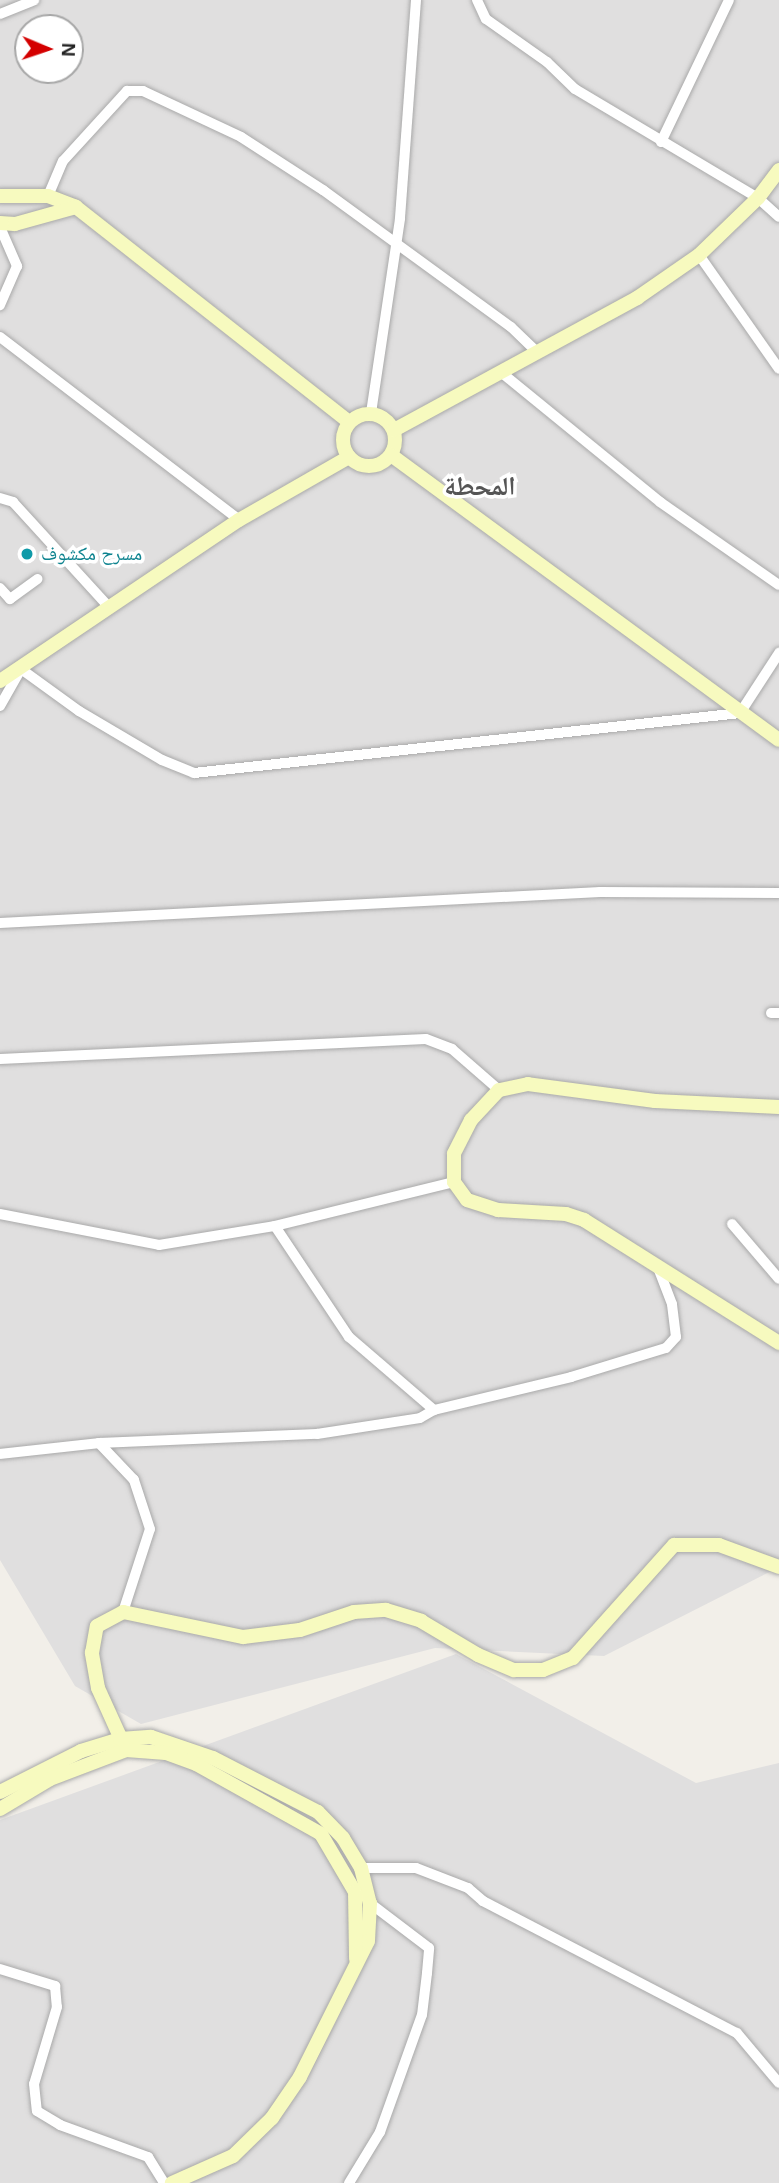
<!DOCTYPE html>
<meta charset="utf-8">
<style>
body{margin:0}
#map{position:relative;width:779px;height:2183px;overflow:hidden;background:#f2efe9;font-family:Helvetica,"Noto Naskh Arabic",sans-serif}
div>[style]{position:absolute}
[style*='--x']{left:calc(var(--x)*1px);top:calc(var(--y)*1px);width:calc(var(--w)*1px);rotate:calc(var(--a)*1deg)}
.residential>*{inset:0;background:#e0dfdf}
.roads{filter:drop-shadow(0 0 2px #a9a9a9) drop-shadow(0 0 2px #a9a9a9)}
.street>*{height:10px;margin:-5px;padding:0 5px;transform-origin:5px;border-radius:5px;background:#fff}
.secondary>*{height:14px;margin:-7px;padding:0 7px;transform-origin:7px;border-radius:7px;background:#f7fabf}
.secondary>.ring{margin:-7px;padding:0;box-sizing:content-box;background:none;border:14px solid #f7fabf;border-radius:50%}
.dots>*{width:19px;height:19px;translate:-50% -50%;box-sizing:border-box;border:4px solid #fff;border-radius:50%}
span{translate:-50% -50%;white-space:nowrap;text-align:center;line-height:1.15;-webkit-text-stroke:7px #fff;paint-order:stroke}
.culture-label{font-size:19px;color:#0d838f}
.left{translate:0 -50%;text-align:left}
.district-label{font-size:26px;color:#555;font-weight:700}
.north{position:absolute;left:14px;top:14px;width:70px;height:70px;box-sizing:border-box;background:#fff;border:2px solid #a7a7a7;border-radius:50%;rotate:92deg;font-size:19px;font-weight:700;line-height:28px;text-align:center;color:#222}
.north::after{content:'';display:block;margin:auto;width:24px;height:32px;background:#d40000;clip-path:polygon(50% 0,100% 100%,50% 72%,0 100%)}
</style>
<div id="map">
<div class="residential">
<i style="clip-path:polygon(evenodd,0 0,779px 0,779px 1567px,604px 1656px,435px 1648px,141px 1724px,75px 1686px,0 1560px,0 0,28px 28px,70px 28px,70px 70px,28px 70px,28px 28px)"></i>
<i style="clip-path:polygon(456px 1654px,696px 1783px,779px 1763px,779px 2183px,0 2183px,0 1820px)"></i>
</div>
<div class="roads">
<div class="street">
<i style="--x:477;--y:0;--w:21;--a:65"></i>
<i style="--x:486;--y:19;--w:75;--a:35.2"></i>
<i style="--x:547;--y:62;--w:39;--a:44"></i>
<i style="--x:575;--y:89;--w:213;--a:30.8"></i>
<i style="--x:758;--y:198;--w:28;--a:42"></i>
<i style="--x:0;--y:14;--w:37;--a:-22"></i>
<i style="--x:661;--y:142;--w:157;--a:-64.4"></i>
<i style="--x:48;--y:196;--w:38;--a:-67"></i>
<i style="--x:63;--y:161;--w:95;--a:-47.6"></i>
<i style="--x:127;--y:91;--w:16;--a:0"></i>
<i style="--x:143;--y:91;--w:108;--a:25.1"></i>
<i style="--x:241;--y:137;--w:98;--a:32.9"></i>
<i style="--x:323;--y:190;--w:233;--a:36.1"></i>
<i style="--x:511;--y:327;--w:37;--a:44"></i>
<i style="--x:0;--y:227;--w:43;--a:66.4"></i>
<i style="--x:17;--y:266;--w:43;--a:113.6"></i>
<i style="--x:699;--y:255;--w:139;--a:54.9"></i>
<i style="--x:0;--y:337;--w:301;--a:37.4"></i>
<i style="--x:502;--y:373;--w:204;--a:39.2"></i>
<i style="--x:660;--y:502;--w:145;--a:34.9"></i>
<i style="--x:371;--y:413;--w:197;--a:-81.5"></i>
<i style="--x:400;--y:218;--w:219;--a:-85.8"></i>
<i style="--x:0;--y:498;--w:14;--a:17"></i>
<i style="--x:13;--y:502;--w:142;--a:47.6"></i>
<i style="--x:0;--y:588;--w:15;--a:48"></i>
<i style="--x:10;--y:599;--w:34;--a:-36"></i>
<i style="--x:0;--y:706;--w:43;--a:-60.4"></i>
<i style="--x:21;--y:669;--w:72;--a:35.9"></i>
<i style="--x:79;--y:711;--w:96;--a:30.6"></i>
<i style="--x:162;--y:760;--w:35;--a:22"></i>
<i style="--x:194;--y:773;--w:549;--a:-6.27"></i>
<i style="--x:740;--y:713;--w:72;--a:-57"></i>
<i style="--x:0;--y:923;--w:601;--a:-2.96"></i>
<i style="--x:600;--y:892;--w:179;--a:0.3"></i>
<i style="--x:771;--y:1013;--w:8;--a:0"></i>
<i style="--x:0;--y:1059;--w:426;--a:-2.7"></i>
<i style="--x:426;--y:1039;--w:28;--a:21"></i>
<i style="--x:452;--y:1049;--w:62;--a:41.1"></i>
<i style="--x:0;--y:1214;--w:162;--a:11"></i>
<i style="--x:159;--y:1245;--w:118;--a:-9.3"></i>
<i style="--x:732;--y:1224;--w:72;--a:49.5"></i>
<i style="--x:434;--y:1410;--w:112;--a:-139.3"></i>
<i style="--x:349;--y:1337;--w:133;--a:-123.7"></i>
<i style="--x:275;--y:1226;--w:184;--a:-13.8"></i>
<i style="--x:0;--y:1454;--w:100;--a:-6.3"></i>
<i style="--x:123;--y:1612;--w:87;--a:-72"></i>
<i style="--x:150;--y:1529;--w:52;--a:-108.1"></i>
<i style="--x:134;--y:1480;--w:51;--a:-133.4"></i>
<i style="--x:99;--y:1443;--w:218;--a:-2.4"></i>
<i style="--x:317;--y:1434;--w:104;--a:-8.8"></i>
<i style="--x:420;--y:1418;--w:16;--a:-30"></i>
<i style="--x:434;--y:1410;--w:141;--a:-13.5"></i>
<i style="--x:571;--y:1377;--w:99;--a:-17"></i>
<i style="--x:666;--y:1348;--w:15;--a:-48"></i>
<i style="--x:676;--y:1337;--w:33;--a:-97"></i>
<i style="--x:672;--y:1304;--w:36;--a:-111"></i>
<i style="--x:361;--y:1868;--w:55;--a:0"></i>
<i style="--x:416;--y:1868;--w:56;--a:21"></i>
<i style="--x:468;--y:1888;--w:20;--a:41"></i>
<i style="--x:483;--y:1901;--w:286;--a:27.5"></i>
<i style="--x:737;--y:2033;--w:65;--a:50"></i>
<i style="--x:0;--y:1969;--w:58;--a:17.2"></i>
<i style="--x:55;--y:1986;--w:21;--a:85"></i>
<i style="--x:57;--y:2007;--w:80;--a:106.6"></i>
<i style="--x:34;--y:2084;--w:27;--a:84"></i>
<i style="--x:37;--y:2111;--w:27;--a:31"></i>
<i style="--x:60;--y:2125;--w:94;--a:20"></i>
<i style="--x:148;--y:2157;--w:31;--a:58"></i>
<i style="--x:349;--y:2183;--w:60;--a:-58.7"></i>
<i style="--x:380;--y:2132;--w:124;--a:-70.3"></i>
<i style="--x:422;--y:2015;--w:42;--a:-83.2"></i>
<i style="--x:427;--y:1973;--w:25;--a:-85"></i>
<i style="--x:429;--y:1948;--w:74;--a:-142.7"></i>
</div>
<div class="secondary">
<i style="--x:0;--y:196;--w:48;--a:0"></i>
<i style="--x:48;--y:196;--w:30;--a:21"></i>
<i style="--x:76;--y:207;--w:347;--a:38.2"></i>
<i style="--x:0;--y:223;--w:15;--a:4"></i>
<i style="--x:15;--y:224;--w:63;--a:-15.6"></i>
<i class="ring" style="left:343px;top:414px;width:38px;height:38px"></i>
<i style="--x:394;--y:430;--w:277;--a:-28.5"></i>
<i style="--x:637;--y:298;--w:75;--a:-34.7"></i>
<i style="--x:699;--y:255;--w:82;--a:-44"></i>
<i style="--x:758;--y:198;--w:35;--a:-53"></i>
<i style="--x:391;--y:455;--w:481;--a:36.3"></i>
<i style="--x:0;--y:681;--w:288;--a:-34"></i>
<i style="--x:239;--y:520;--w:127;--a:-29.8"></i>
<i style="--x:779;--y:1107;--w:124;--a:-177.2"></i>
<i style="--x:655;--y:1101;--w:128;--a:-172.4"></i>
<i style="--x:528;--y:1084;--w:30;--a:168"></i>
<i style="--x:499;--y:1090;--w:41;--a:133"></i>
<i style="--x:471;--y:1120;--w:38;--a:117"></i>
<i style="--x:454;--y:1154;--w:28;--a:90"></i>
<i style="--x:454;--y:1182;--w:22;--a:54"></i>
<i style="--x:467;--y:1200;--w:33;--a:18"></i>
<i style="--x:498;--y:1210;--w:68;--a:3.4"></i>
<i style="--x:566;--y:1214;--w:19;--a:18"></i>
<i style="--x:584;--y:1220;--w:231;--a:32.2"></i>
<i style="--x:126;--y:1750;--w:68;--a:-114.3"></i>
<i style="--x:98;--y:1688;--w:36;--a:-100"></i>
<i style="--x:92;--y:1653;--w:27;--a:-80"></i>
<i style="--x:97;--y:1626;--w:30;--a:-28"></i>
<i style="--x:123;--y:1612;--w:123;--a:11.8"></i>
<i style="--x:243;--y:1637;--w:57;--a:-7"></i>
<i style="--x:300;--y:1630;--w:57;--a:-18.4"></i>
<i style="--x:354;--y:1612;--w:32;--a:-4"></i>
<i style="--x:386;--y:1610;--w:37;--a:17"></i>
<i style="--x:421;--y:1621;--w:66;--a:30.8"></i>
<i style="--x:478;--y:1655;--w:39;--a:23"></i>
<i style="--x:514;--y:1670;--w:29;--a:0"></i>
<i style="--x:543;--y:1670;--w:32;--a:-22"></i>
<i style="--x:573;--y:1658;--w:152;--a:-48.2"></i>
<i style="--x:674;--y:1545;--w:45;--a:0"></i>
<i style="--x:719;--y:1545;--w:64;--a:20.1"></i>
<i style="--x:0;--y:1792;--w:91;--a:-26.8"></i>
<i style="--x:81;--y:1751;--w:41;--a:-17.1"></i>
<i style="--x:120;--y:1739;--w:31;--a:-4"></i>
<i style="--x:151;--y:1737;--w:65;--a:18.7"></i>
<i style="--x:213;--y:1758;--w:118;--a:27.2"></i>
<i style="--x:318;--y:1812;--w:36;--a:46"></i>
<i style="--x:343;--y:1838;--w:35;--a:59"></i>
<i style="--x:361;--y:1868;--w:36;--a:76"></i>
<i style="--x:370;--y:1903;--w:38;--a:93"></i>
<i style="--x:368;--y:1941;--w:152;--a:116.6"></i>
<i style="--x:300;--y:2077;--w:50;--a:124.3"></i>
<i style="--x:272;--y:2118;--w:54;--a:135.7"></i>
<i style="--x:233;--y:2156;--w:67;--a:156.1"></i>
<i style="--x:0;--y:1809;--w:58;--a:-31"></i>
<i style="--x:50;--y:1779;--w:81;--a:-20.9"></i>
<i style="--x:126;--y:1750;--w:40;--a:4.3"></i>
<i style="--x:166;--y:1753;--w:32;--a:20"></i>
<i style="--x:196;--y:1764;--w:143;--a:29.2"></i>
<i style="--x:321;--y:1834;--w:67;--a:59.6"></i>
<i style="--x:355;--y:1892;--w:67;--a:89.1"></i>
</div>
</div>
<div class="dots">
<i style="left:27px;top:554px;background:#0f9aa8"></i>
</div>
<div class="culture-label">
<span class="left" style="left:41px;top:554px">مسرح مكشوف</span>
</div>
<div class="district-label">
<span style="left:480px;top:487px">المحطة</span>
</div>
<div class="north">N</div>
</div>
